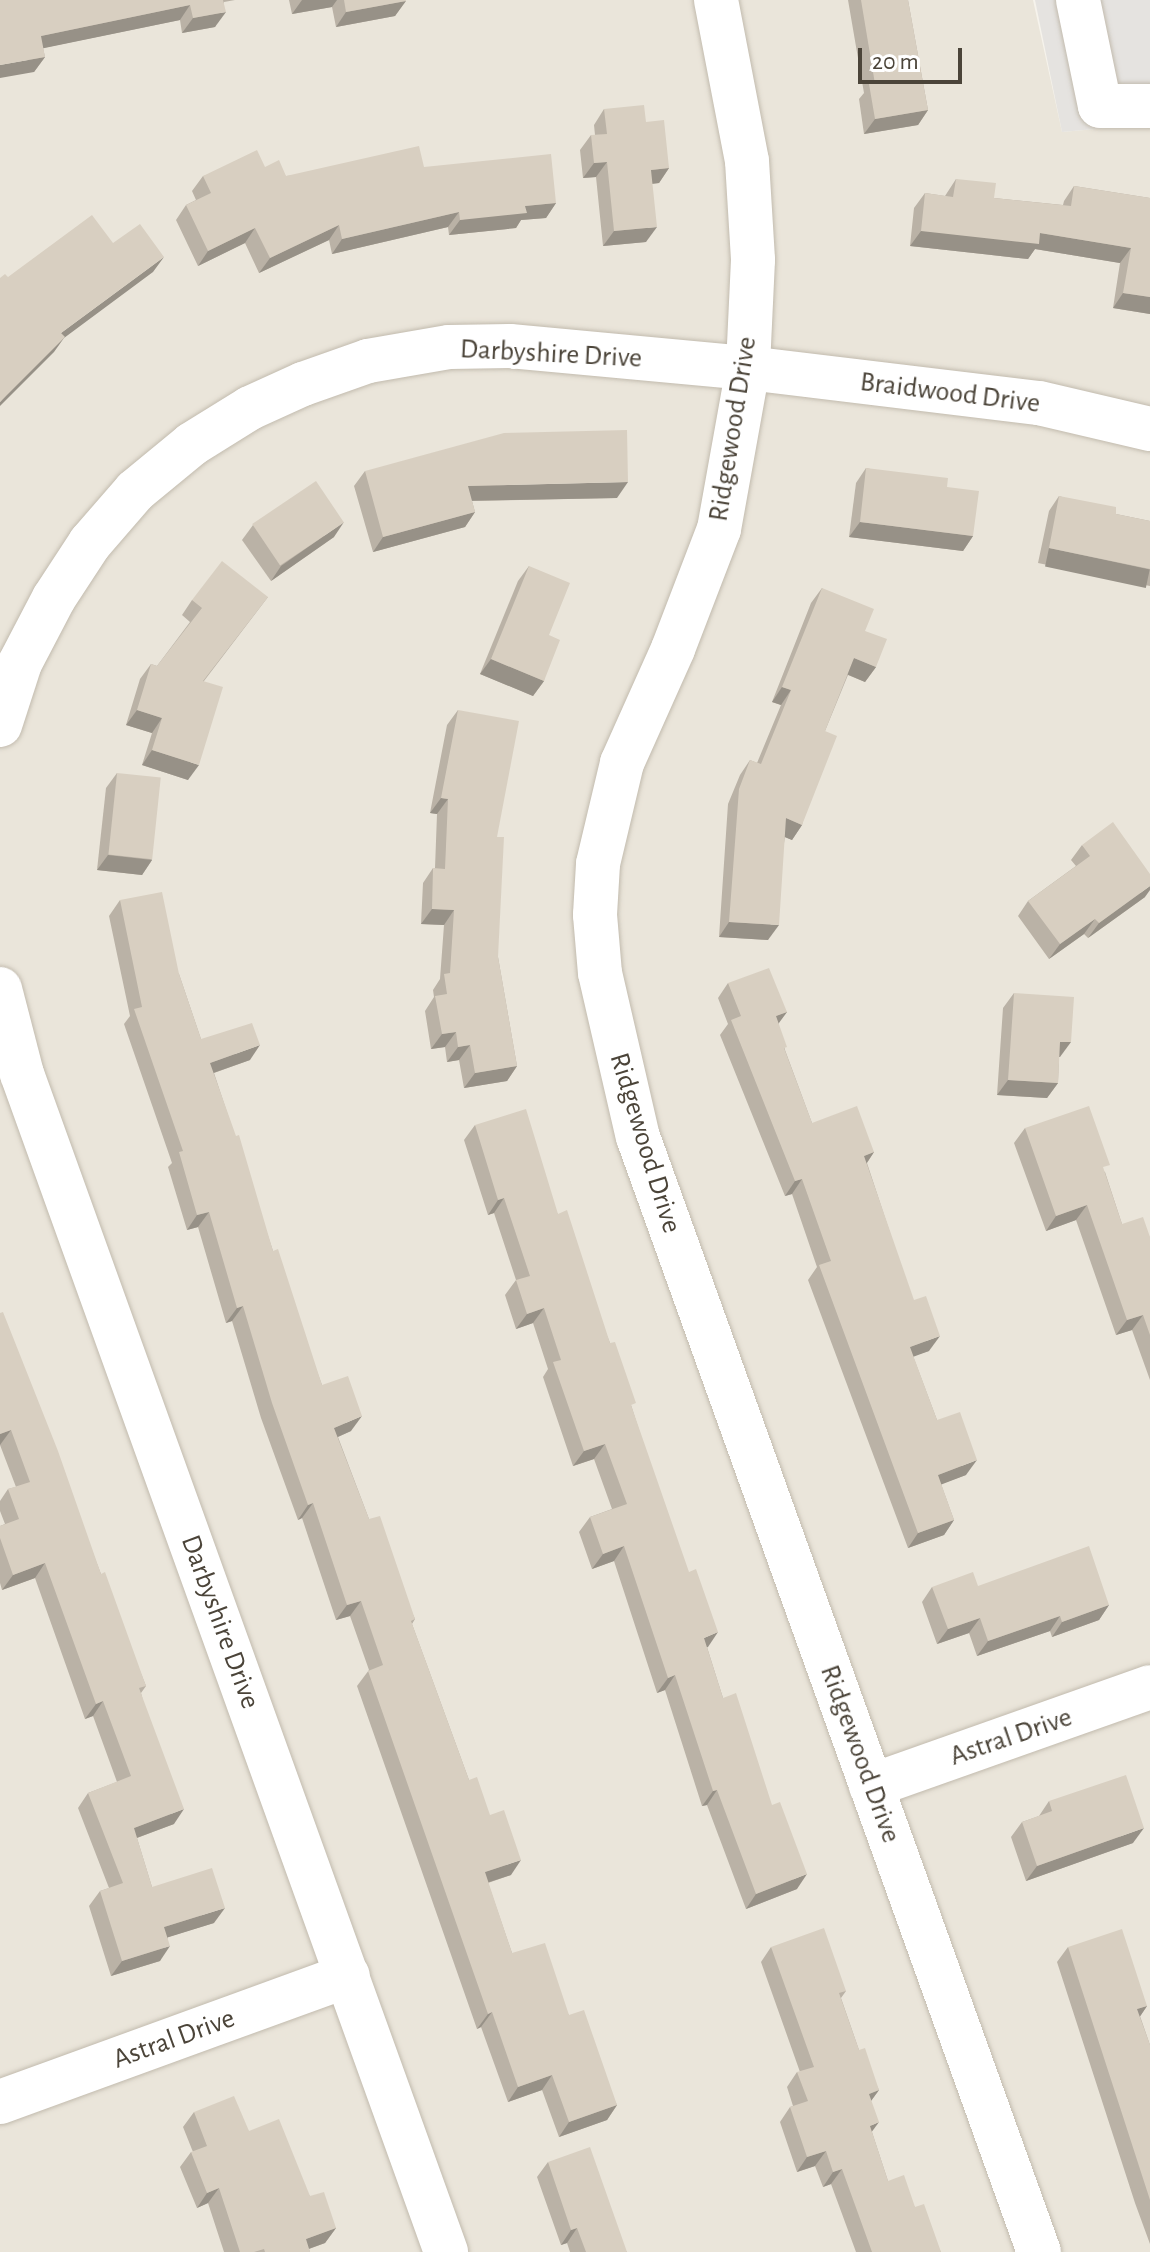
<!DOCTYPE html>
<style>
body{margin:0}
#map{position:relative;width:1150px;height:2252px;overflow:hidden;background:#f6f3ec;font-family:"Alegreya Sans",sans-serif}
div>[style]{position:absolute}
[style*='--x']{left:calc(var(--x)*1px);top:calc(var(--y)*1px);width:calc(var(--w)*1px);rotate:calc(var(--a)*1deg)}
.residential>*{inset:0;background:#eae5da}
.parking>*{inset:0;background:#e5e3e0}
.roads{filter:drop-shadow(0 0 2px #c2bbae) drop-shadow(0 0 2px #c2bbae)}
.minor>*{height:44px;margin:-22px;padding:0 22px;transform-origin:22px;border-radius:22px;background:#fff}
.wall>*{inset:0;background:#bab2a6}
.shaded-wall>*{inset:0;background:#979187;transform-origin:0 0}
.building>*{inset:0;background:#d8cfc1;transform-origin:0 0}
span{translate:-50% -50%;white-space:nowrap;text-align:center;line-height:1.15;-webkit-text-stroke:8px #fff;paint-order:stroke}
.street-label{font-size:28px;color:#4b4439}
.scale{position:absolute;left:858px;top:48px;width:104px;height:36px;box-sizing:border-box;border:4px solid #4b4439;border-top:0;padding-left:10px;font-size:24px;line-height:28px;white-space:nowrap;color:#4b4439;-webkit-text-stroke:6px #fff;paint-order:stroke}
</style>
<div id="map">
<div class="residential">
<i style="clip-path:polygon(0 0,1033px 0,1062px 132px,1150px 124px,1150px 2252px,0 2252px)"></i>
</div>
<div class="parking">
<i style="clip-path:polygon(1035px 0,1150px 0,1150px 124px,1062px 132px)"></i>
</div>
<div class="roads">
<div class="minor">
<i style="--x:716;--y:0;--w:164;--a:79.1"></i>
<i style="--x:747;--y:161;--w:99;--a:86.5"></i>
<i style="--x:753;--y:260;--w:108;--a:92.7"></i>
<i style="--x:748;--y:368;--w:164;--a:100.2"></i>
<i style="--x:719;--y:529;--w:129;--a:111"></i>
<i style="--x:673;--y:649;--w:125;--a:114.1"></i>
<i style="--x:622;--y:763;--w:104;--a:103.4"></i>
<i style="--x:598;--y:864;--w:51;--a:93.4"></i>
<i style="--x:595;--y:915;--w:58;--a:85.1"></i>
<i style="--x:600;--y:973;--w:168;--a:77"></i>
<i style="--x:638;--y:1137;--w:1185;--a:70.22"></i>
<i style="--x:1078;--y:0;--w:108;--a:78.3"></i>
<i style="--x:1100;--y:106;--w:50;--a:0"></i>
<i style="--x:0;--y:725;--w:65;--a:-72.1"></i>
<i style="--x:20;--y:663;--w:73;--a:-62.4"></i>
<i style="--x:54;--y:598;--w:66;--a:-56.8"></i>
<i style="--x:90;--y:543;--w:69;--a:-49.1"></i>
<i style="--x:135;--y:491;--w:74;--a:-39.5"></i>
<i style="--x:192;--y:444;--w:68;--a:-31.8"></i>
<i style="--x:250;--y:408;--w:58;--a:-24.4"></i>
<i style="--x:303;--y:384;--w:69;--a:-19.5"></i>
<i style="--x:368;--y:361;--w:82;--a:-9.8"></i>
<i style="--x:449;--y:347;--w:61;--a:-0.9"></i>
<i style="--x:510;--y:346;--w:239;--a:5.3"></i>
<i style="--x:748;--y:368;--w:293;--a:6.9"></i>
<i style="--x:1039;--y:403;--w:114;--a:13.2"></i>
<i style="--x:0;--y:989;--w:88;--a:75.5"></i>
<i style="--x:22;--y:1074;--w:1252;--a:70.2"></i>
<i style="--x:871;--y:1786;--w:296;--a:-19.5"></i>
<i style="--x:0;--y:2102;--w:370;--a:-20"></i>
</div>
</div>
<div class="wall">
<i style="clip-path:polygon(0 0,235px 0,224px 2px,215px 27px,182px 33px,180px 20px,43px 48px,45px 57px,34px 72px)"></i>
<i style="clip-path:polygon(289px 0,406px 0,395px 16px,336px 27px,332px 7px,292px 14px)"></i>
<i style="clip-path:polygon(848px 0,908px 0,928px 110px,918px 125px,864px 134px,859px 99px,864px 93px)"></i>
<i style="clip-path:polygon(604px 109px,646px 122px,669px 168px,659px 183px,652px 184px,646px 242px,603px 246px,596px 177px,583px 178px,580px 150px,591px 135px,595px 135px,594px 125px)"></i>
<i style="clip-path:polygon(265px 167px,286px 176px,424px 167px,556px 203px,546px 218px,521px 220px,516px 228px,449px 235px,448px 227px,332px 254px,329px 240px,259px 273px,245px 243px,198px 266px,176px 220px,186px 205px,196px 200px,192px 191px,203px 176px)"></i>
<i style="clip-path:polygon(956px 179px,994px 198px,1063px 205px,1064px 201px,1074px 186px,1150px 198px,1150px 314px,1113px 308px,1120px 263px,1035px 249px,1028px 259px,910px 246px,914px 208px,925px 193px,945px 196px)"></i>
<i style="clip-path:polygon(866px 468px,947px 487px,973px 536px,963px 551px,849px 537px,856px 483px)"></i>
<i style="clip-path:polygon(365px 471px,617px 498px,472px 501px,475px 512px,465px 527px,373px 552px,354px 486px)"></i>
<i style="clip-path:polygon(1059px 496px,1116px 514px,1150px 521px,1150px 586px,1038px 563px,1049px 511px)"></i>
<i style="clip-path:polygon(253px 525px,334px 537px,271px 581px,242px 540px)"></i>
<i style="clip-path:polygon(529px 566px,549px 635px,544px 681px,533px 696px,480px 674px,518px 581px)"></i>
<i style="clip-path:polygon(822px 588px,865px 631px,876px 667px,865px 682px,848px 675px,825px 731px,802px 825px,792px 840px,785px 837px,768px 940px,719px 937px,728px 804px,740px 775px,750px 760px,757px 763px,781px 705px,772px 702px,811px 603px)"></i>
<i style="clip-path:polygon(268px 597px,204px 681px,188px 780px,142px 765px,152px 733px,126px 725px,140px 679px,151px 664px,157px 666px,190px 622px,182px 615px,192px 600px)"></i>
<i style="clip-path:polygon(458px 710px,497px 837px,498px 957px,517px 1066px,507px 1081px,464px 1088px,459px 1060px,447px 1062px,445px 1047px,431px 1049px,425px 1011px,434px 997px,433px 990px,440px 979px,444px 925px,421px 924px,423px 883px,433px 868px,435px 868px,437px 814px,430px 813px,447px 725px)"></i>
<i style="clip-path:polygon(117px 773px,152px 860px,142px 875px,97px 870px,106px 788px)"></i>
<i style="clip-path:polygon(1082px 845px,1145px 897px,1088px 938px,1084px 934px,1049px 959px,1018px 916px,1028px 901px,1076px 866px,1071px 860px)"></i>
<i style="clip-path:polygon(120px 900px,179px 974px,201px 1039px,250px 1060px,214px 1073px,273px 1251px,322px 1385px,351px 1431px,338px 1437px,369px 1519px,415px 1619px,412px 1624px,469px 1780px,511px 1875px,488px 1883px,512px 1953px,569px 2015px,617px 2105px,607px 2120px,559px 2137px,542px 2090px,508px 2102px,481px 2027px,477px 2029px,357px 1686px,369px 1670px,350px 1616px,336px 1620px,302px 1518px,298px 1520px,261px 1418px,232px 1321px,226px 1323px,198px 1227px,187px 1230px,168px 1167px,172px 1163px,124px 1024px,130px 1016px,109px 916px)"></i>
<i style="clip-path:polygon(728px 983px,787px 1012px,778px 1023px,785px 1050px,812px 1123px,874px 1152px,867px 1163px,929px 1351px,913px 1356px,937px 1420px,966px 1475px,941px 1484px,954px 1520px,944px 1535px,908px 1548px,808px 1280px,817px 1267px,792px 1194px,785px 1196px,720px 1035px,728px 1024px,718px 998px)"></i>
<i style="clip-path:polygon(1014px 993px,1060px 1057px,1059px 1057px,1058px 1083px,1047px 1098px,997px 1095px,1003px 1008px)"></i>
<i style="clip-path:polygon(475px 1125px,558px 1214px,610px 1343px,632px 1408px,723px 1698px,797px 1889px,746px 1909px,707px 1805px,702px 1806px,665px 1690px,657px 1693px,614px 1561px,592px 1569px,579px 1532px,590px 1517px,612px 1509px,594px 1459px,573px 1466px,543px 1377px,548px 1369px,533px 1323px,516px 1329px,505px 1295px,516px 1280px,494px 1213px,488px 1215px,464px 1140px)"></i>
<i style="clip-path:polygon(1025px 1128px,1105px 1172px,1122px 1224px,1150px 1237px,1150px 1380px,1132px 1330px,1116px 1335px,1076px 1220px,1046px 1231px,1014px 1143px)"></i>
<i style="clip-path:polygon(0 1313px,101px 1574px,146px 1686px,141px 1693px,174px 1824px,137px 1838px,152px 1887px,214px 1923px,168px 1937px,160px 1961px,111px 1976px,89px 1906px,100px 1891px,109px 1888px,78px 1808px,88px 1793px,117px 1782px,93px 1716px,85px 1719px,35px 1578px,2px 1590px,0 1583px,0 1526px,5px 1524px,0 1511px,0 1501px,8px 1489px,16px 1487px,0 1445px)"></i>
<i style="clip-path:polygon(978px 1586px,1109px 1605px,1099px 1620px,1052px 1637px,1050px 1631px,977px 1656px,969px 1633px,937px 1644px,922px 1602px,932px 1587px)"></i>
<i style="clip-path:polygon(1049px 1801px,1133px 1843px,1026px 1881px,1011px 1837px,1022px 1822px,1039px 1816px)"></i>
<i style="clip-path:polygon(771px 1947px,846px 1991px,841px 1998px,859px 2050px,879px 2090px,871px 2101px,872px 2132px,888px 2181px,915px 2207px,941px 2252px,856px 2252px,831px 2184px,823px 2187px,815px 2166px,797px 2172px,780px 2122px,790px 2107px,793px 2106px,787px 2087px,797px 2072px,800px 2072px,761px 1962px)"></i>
<i style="clip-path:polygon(1068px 1947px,1147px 2006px,1140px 2016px,1150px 2045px,1150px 2244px,1135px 2203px,1057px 1962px)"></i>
<i style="clip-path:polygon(194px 2112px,249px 2131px,310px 2196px,336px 2228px,325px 2243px,309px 2249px,310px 2252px,224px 2252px,208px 2203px,197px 2208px,180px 2167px,191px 2152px,193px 2152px,183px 2127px)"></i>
<i style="clip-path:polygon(548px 2162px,627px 2252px,570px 2252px,567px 2243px,561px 2245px,537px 2177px)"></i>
</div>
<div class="shaded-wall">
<i style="clip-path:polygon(302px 0,337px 0,332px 7px,292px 14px)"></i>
<i style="clip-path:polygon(406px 1px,395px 16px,336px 27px,346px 12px)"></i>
<i style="clip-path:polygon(190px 5px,180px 20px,30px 51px,41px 36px)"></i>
<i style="clip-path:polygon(226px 12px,215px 27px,182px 33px,193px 18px)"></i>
<i style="clip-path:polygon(45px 57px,34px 72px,0 78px,0 65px)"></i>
<i style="clip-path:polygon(928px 110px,918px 125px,864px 134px,875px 119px)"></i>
<i style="clip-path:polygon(607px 162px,596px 177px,583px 178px,594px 163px)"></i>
<i style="clip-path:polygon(669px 168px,659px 183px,640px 185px,651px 170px)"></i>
<i style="clip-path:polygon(556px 203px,546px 218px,521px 220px,516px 228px,449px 235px,460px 220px,525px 206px)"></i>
<i style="clip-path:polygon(459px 212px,448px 227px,332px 254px,342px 239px)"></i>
<i style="clip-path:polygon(339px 225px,329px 240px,259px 273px,270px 258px)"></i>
<i style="clip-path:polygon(657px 227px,646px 242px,603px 246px,614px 231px)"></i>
<i style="clip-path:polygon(255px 228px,245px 243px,198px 266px,208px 251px)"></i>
<i style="clip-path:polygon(921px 231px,1040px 233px,1131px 248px,1120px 263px,1035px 249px,1028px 259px,910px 246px)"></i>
<i style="clip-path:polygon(164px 257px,153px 272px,64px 338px,54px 352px,0 406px,0 402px,61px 333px)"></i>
<i style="clip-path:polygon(1123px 293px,1150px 297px,1150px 314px,1113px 308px)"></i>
<i style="clip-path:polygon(628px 482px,617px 498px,458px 501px,468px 486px)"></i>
<i style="clip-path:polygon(475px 512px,465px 527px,373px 552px,383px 537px)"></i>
<i style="clip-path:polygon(344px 522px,334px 537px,271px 581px,281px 566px)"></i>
<i style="clip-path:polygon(860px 522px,973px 536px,963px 551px,849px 537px)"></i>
<i style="left:1049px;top:548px;width:103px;height:19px;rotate:12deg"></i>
<i style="clip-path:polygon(854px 658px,876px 667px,865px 682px,844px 673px)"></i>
<i style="clip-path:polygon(491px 659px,544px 681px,533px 696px,480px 674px)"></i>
<i style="clip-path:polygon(782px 687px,791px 690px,781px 705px,772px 702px)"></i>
<i style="clip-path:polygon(137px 710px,162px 718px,152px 733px,126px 725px)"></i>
<i style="clip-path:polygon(152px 750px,199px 765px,188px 780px,142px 765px)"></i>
<i style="clip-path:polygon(441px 798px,448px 799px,437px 814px,430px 813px)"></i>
<i style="clip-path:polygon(786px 818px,802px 825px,792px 840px,775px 833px)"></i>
<i style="clip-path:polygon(108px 855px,152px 860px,142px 875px,97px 870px)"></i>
<i style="clip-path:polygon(1150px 886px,1150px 890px,1145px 897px,1088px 938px,1099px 923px)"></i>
<i style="clip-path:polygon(432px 909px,454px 910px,444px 925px,421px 924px)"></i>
<i style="clip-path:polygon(1095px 919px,1084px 934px,1049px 959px,1060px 944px)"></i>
<i style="clip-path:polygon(729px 922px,779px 925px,768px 940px,719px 937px)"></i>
<i style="clip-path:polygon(787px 1012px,776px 1027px,776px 1016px)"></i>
<i style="clip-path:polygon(456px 1032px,445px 1047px,431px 1049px,442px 1034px)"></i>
<i style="clip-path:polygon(1060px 1042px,1071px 1042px,1060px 1057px,1050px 1057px)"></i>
<i style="clip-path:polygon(260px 1045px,250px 1060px,199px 1078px,210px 1063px)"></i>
<i style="clip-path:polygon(470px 1045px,459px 1060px,447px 1062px,458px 1047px)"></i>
<i style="clip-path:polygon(517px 1066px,507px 1081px,464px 1088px,475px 1073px)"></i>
<i style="clip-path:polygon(1008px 1080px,1058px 1083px,1047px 1098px,997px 1095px)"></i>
<i style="clip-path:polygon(874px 1152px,864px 1167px,864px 1156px)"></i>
<i style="clip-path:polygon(802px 1179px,792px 1194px,785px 1196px,795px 1181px)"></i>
<i style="clip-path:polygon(504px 1198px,494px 1213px,488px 1215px,498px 1200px)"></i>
<i style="clip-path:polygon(1087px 1205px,1076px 1220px,1046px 1231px,1056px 1216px)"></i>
<i style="clip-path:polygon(209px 1212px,198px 1227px,187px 1230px,197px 1215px)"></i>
<i style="clip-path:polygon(243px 1306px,232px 1321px,226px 1323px,237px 1308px)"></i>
<i style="clip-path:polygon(544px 1308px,533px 1323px,516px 1329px,527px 1314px)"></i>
<i style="clip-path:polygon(1143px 1315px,1132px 1330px,1116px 1335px,1127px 1320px)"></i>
<i style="clip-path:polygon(940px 1336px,929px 1351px,899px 1362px,910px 1347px)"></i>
<i style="clip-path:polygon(362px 1416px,351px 1431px,324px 1443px,334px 1428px)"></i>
<i style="clip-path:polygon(11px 1430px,0 1445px,0 1434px)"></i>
<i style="clip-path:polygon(605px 1444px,594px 1459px,573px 1466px,584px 1451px)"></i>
<i style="clip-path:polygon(977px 1460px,966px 1475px,927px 1490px,938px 1475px)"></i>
<i style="clip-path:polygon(313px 1503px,302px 1518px,298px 1520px,308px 1505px)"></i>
<i style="clip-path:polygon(954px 1520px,944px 1535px,908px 1548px,918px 1533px)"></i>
<i style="clip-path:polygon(624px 1546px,614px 1561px,592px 1569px,603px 1554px)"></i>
<i style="clip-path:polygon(45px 1563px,35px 1578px,2px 1590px,13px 1575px)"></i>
<i style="clip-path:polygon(361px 1601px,350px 1616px,336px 1620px,347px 1605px)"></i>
<i style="clip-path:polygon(1109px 1605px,1099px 1620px,1052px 1637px,1062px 1622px)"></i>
<i style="clip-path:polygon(1060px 1616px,1050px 1631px,977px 1656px,988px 1641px)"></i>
<i style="clip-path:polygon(980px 1618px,969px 1633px,937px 1644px,948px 1629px)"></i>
<i style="clip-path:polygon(718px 1632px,708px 1647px,694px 1653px,704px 1638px)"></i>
<i style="clip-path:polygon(675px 1675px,665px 1690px,657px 1693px,668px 1678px)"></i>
<i style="clip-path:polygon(103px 1701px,93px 1716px,85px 1719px,96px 1704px)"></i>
<i style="clip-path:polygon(717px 1790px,707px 1805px,702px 1806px,713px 1791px)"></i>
<i style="clip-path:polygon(184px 1809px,174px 1824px,123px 1843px,134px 1828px)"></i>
<i style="clip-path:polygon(1144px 1828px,1133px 1843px,1026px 1881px,1037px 1866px)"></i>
<i style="clip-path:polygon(521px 1860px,511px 1875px,474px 1887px,485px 1872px)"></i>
<i style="clip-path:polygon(807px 1874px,797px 1889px,746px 1909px,756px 1894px)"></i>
<i style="clip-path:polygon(225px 1908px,214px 1923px,153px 1942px,164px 1927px)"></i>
<i style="clip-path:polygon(170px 1946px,160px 1961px,111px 1976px,122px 1961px)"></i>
<i style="clip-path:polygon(1147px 2006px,1137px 2021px,1137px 2009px)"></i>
<i style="clip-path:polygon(492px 2012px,481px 2027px,477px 2029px,488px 2014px)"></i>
<i style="clip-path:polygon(552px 2075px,542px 2090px,508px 2102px,518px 2087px)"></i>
<i style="clip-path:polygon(879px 2090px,868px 2105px,869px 2094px)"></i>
<i style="clip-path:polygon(617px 2105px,607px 2120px,559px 2137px,569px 2122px)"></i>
<i style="clip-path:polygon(879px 2122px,868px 2137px,870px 2126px)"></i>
<i style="clip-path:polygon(826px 2151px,815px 2166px,797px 2172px,807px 2157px)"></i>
<i style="clip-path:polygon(842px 2169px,831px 2184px,823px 2187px,833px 2172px)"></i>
<i style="clip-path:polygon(219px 2188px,208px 2203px,197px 2208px,207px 2193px)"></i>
<i style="clip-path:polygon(336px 2228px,325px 2243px,300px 2252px,306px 2239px)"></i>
<i style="clip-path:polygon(577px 2228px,567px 2243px,561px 2245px,571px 2230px)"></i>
</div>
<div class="building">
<i style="clip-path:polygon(0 0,223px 0,226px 12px,193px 18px,190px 5px,41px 36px,45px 57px,0 65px)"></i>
<i style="clip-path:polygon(344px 0,406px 0,406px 1px,346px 12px)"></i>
<i style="clip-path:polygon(861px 0,908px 0,928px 110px,875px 119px,869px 84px,875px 84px)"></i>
<i style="clip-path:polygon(644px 105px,646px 122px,664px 120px,669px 168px,651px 170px,657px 227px,614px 231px,607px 162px,594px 163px,591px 135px,607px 134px,604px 109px)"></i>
<i style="clip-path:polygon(419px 146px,424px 167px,551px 154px,556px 203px,525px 206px,527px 213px,460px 220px,459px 212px,342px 239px,339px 225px,270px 258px,255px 228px,208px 251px,186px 205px,211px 193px,203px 176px,257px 150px,265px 167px,279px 160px,286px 176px)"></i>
<i style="clip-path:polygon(956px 179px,996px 183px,994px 198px,1071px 206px,1074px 186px,1150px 198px,1150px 297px,1123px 293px,1131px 248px,1040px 233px,1039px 244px,921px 231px,925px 193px,953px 197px)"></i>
<i style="clip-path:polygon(92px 215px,113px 243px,140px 224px,164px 257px,61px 333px,65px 337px,0 402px,0 278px,5px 274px,8px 277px)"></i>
<i style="clip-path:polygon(627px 430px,628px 482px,468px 486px,475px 512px,383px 537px,365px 471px,504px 433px)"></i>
<i style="clip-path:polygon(866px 468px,948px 478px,947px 487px,979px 491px,973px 536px,860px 522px)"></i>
<i style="left:316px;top:481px;width:50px;height:77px;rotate:56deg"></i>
<i style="clip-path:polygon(1059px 496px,1116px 507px,1116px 514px,1150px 521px,1150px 569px,1049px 548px)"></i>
<i style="clip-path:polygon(222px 561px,268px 597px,203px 681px,223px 687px,199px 765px,152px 750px,162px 718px,137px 710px,151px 664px,157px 666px,202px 608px,192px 600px)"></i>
<i style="clip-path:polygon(529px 566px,570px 583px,549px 635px,560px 640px,544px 681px,491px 659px)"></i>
<i style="clip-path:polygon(822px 588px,874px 609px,865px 631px,887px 639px,876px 667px,854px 658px,825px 731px,837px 736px,802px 825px,786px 818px,779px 925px,729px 922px,739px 789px,750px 760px,761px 764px,791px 690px,782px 687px)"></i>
<i style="clip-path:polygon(458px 710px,519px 721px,497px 837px,504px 837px,498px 957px,517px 1066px,475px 1073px,470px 1045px,458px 1047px,456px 1032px,442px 1034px,435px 996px,447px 994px,444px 974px,450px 973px,454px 910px,432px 909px,433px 868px,445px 869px,448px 799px,441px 798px)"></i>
<i style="left:117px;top:773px;width:44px;height:82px;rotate:6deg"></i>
<i style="clip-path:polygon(1113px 822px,1150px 874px,1150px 886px,1099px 923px,1095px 919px,1060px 944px,1028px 901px,1090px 856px,1082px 845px)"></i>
<i style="clip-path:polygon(162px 892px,179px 974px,201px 1039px,252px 1023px,260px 1045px,210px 1063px,236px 1136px,239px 1135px,273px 1251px,278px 1249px,322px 1385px,348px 1376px,362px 1416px,334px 1428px,369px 1519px,380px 1516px,415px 1619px,411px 1621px,469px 1780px,477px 1777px,490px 1815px,504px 1810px,521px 1860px,485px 1872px,512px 1953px,545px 1943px,569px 2015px,584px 2010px,617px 2105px,569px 2122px,552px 2075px,518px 2087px,492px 2012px,488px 2014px,368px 1671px,383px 1665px,361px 1601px,347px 1605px,313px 1503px,308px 1505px,272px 1403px,243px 1306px,237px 1308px,209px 1212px,197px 1215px,179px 1152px,183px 1151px,134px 1009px,142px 1007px,120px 900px)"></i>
<i style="clip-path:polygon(769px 968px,787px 1012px,776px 1016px,787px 1047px,784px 1048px,812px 1123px,857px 1106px,874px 1152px,864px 1156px,914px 1300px,926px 1296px,940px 1336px,910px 1347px,937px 1420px,960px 1412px,977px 1460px,938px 1475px,954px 1520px,918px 1533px,819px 1265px,831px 1261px,802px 1179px,795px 1181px,731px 1020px,741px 1016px,728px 983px)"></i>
<i style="clip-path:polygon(1014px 993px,1074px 997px,1071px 1042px,1060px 1042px,1058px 1083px,1008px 1080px)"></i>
<i style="clip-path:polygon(1089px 1106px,1110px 1165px,1103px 1167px,1122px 1224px,1143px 1217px,1150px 1237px,1150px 1335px,1143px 1315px,1127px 1320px,1087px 1205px,1056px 1216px,1025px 1128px)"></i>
<i style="clip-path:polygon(526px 1109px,558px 1214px,567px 1210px,610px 1343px,615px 1342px,636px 1403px,631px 1405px,689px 1572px,696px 1569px,718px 1632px,704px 1638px,723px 1698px,736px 1693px,772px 1805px,780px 1802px,807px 1874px,756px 1894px,717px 1790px,713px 1791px,675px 1675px,668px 1678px,624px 1546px,603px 1554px,590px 1517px,627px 1504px,605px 1444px,584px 1451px,553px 1362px,561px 1360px,544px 1308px,527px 1314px,516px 1280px,530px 1276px,504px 1198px,498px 1200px,475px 1125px)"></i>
<i style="clip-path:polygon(3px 1312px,58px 1451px,101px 1574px,105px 1572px,146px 1686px,139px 1688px,184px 1809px,134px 1828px,152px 1887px,212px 1868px,225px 1908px,164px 1927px,170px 1946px,122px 1961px,100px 1891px,123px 1883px,88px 1793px,131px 1776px,103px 1701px,96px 1704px,45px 1563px,13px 1575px,0 1538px,0 1526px,19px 1519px,8px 1489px,30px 1482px,11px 1430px,0 1434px,0 1313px)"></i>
<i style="clip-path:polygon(1089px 1546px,1109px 1605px,1062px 1622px,1060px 1616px,988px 1641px,980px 1618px,948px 1629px,932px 1587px,973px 1572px,978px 1586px)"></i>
<i style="clip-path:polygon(1126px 1775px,1144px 1828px,1037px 1866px,1022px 1822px,1052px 1811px,1049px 1801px)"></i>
<i style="clip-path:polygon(824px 1928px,846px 1991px,839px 1993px,859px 2050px,865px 2048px,879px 2090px,869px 2094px,879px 2122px,870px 2126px,888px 2181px,904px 2175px,915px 2207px,924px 2204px,941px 2252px,872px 2252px,842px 2169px,833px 2172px,826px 2151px,807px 2157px,790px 2107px,808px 2101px,797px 2072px,814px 2067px,771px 1947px)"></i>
<i style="clip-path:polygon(1122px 1929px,1147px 2006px,1137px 2009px,1150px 2045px,1150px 2200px,1068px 1947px)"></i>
<i style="clip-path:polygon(234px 2096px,249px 2131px,279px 2119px,310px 2196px,324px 2192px,336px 2228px,306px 2239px,310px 2252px,265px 2252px,264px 2249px,254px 2252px,240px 2252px,219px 2188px,207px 2193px,191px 2152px,207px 2146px,194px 2112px)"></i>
<i style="clip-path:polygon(590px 2147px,627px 2252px,586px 2252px,577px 2228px,571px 2230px,548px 2162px)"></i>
</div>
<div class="street-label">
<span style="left:551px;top:354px;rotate:3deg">Darbyshire Drive</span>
<span style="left:950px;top:393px;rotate:7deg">Braidwood Drive</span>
<span style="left:733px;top:429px;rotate:-81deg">Ridgewood Drive</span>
<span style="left:645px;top:1143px;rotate:73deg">Ridgewood Drive</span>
<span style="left:220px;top:1622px;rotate:70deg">Darbyshire Drive</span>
<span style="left:1011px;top:1737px;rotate:-19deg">Astral Drive</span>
<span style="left:860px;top:1754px;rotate:70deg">Ridgewood Drive</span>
<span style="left:174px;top:2039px;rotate:-20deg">Astral Drive</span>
</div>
<div class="scale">20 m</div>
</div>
